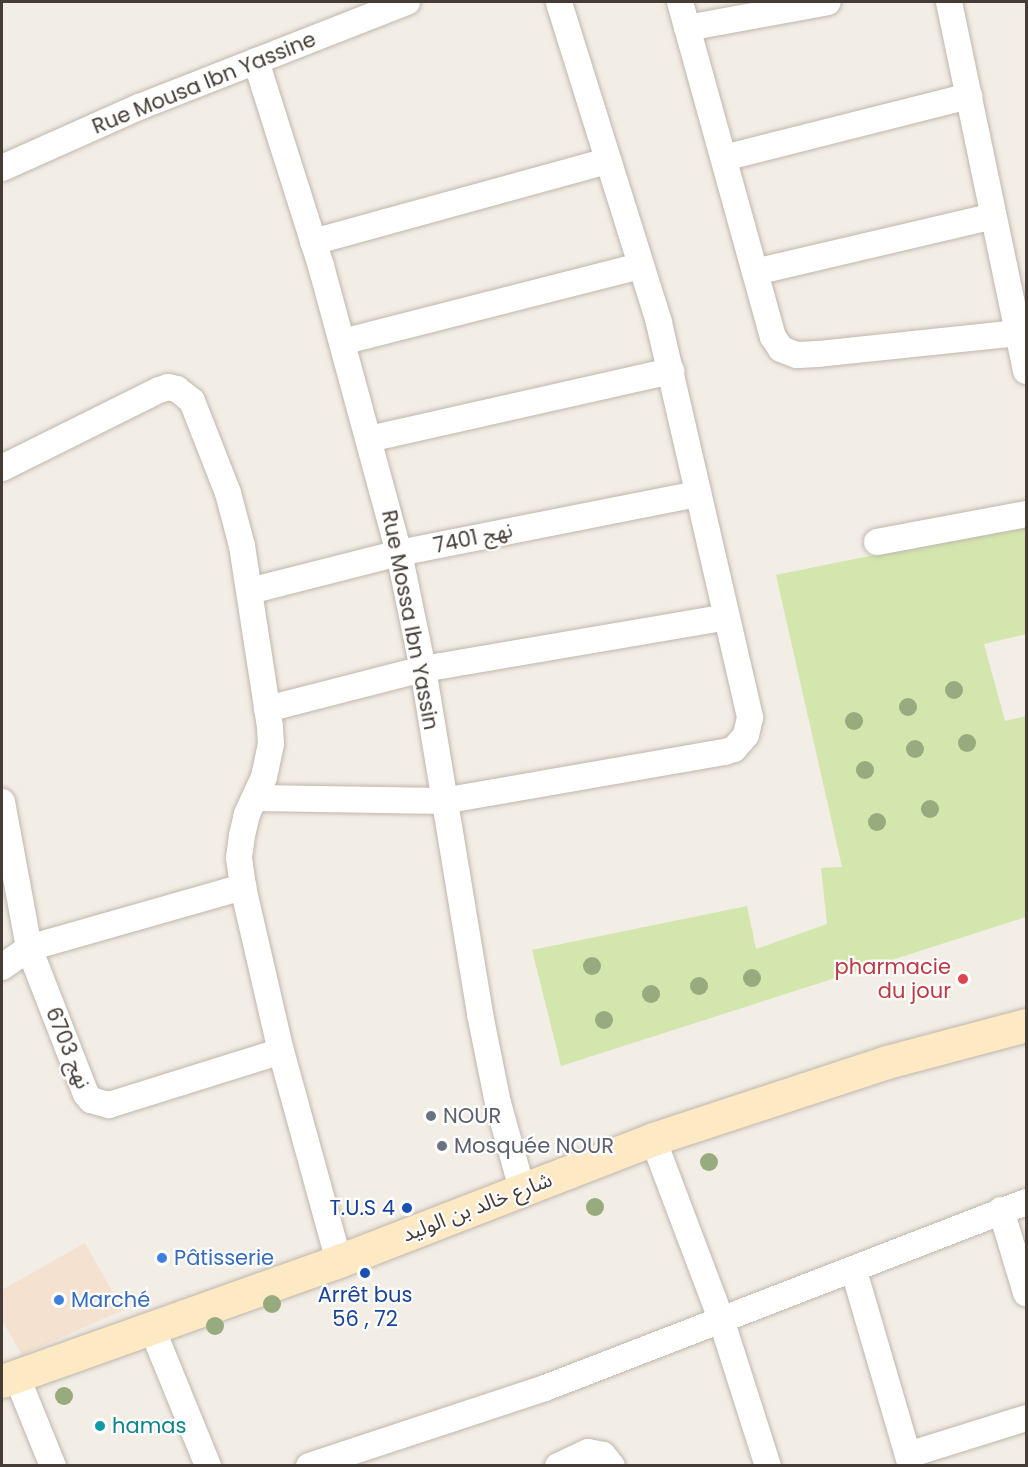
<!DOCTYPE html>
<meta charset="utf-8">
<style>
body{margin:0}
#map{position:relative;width:1028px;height:1467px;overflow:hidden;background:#f2ede5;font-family:Poppins,"Noto Sans Arabic",sans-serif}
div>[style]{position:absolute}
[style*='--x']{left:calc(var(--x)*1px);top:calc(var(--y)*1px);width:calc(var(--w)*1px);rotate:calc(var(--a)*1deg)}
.commercial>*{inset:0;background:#f4e1d0}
.green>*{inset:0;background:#d3e6ae}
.roads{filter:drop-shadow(0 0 2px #c0b6ab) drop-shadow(0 0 2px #c0b6ab)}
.street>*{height:26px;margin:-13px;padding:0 13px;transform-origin:13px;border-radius:13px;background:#fff}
.secondary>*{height:33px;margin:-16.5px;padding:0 16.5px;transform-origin:16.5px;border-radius:16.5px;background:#fde9c4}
.trees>*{width:18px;height:18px;margin:-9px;border-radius:50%;background:#98ab7e}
.dots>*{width:16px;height:16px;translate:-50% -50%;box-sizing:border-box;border:3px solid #fff;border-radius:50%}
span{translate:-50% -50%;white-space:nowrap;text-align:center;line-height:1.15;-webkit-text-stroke:4.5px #fff;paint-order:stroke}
.street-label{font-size:21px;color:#453d35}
.health-label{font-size:21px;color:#be3a42}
.right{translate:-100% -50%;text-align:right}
.worship-label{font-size:21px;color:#5b616d}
.left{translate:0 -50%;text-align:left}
.transit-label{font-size:21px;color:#164399}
.shop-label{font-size:21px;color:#366cbe}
.culture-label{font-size:21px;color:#0d838f}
.frame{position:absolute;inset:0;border:3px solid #453d35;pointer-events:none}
</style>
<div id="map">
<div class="commercial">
<i style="clip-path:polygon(85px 1243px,123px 1310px,22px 1355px,2px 1320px,2px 1290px)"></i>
</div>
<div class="green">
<i style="clip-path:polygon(1026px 524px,1026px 634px,984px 644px,1005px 721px,1026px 716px,1026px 917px,561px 1066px,532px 950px,747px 906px,756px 949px,827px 924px,821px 868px,842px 867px,776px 575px)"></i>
</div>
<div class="roads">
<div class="street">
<i style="--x:680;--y:2;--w:348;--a:74.5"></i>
<i style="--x:773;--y:337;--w:14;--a:56"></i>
<i style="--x:781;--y:349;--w:17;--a:21"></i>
<i style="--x:797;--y:355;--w:21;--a:-3"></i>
<i style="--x:818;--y:354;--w:200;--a:-6"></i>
<i style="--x:949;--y:2;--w:377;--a:78.2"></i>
<i style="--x:687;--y:28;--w:143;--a:-10.4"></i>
<i style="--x:256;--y:61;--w:215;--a:72.4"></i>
<i style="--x:321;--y:266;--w:297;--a:74.8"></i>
<i style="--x:399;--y:553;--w:118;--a:78.3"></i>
<i style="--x:423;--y:669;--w:350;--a:80.6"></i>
<i style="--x:480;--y:1014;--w:91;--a:78.6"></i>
<i style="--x:498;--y:1103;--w:89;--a:74.4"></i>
<i style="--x:724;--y:158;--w:253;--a:-14.2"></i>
<i style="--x:2;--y:168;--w:150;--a:-24"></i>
<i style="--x:139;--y:107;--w:288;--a:-21.4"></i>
<i style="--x:313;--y:242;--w:305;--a:-15.4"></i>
<i style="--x:755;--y:272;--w:244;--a:-13.2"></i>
<i style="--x:342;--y:342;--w:308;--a:-14.3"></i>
<i style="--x:369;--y:439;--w:310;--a:-12.7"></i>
<i style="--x:2;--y:468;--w:175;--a:-26.4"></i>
<i style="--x:159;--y:390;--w:9;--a:-18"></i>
<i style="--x:168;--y:387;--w:9;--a:13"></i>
<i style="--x:177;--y:389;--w:19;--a:39"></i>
<i style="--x:192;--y:401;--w:99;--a:68.6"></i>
<i style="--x:228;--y:493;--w:55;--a:75.2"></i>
<i style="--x:242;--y:546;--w:183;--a:81.2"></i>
<i style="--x:270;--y:727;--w:17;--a:87"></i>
<i style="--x:271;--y:744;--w:34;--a:102"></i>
<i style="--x:264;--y:777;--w:41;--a:114.7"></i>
<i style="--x:247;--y:814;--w:23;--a:103"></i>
<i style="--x:242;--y:836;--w:22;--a:98"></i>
<i style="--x:239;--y:858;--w:29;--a:82"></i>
<i style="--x:877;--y:542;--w:152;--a:-10.6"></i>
<i style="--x:250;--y:591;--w:154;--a:-14.3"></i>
<i style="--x:399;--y:553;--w:305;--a:-11.2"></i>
<i style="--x:267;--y:709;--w:161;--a:-14.4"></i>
<i style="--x:423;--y:669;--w:307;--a:-9.7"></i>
<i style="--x:256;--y:798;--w:187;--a:0.9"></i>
<i style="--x:443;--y:801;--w:286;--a:-9.9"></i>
<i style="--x:725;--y:752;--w:9;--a:-18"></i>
<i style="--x:734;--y:749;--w:18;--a:-49"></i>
<i style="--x:746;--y:735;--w:18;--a:-77"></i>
<i style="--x:750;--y:717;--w:405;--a:-103"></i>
<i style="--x:659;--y:322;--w:335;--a:-107.4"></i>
<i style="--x:2;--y:802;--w:148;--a:79.5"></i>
<i style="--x:29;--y:948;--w:157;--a:68.7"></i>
<i style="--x:86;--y:1094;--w:8;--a:50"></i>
<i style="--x:91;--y:1100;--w:19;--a:16"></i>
<i style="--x:109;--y:1105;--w:180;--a:-17.4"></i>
<i style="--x:2;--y:967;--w:33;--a:-35"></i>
<i style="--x:29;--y:948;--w:223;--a:-15.9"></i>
<i style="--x:243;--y:887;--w:168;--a:77"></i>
<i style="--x:281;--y:1051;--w:218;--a:74.6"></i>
<i style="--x:653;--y:1139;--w:196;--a:69.3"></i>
<i style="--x:722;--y:1322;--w:151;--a:72.3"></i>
<i style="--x:1001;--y:1210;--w:87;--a:73.2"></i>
<i style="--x:854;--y:1271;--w:203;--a:73.7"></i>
<i style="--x:151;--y:1326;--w:151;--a:67.8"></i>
<i style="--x:16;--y:1375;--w:98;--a:67.9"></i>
<i style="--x:908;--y:1455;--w:124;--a:-17.4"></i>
<i style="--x:309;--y:1466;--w:249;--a:-18.3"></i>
<i style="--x:545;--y:1388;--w:516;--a:-21.14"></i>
<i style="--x:558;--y:1466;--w:33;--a:-25"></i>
<i style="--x:588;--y:1452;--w:15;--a:11"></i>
<i style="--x:603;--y:1455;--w:14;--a:51"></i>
</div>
<div class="secondary">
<i style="--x:2;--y:1381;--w:358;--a:-19.6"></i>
<i style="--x:339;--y:1261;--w:337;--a:-21.2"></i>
<i style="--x:653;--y:1139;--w:246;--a:-18.2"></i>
<i style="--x:887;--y:1062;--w:144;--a:-14.9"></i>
</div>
</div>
<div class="trees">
<i style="left:954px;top:690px"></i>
<i style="left:908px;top:707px"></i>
<i style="left:854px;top:721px"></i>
<i style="left:967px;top:743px"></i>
<i style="left:915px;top:749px"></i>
<i style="left:865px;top:770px"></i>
<i style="left:930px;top:809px"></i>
<i style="left:877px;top:822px"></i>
<i style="left:592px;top:966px"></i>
<i style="left:752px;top:978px"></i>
<i style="left:699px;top:986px"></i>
<i style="left:651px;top:994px"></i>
<i style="left:604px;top:1020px"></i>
<i style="left:709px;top:1162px"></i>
<i style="left:595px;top:1207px"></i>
<i style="left:272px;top:1304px"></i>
<i style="left:215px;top:1326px"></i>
<i style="left:64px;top:1396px"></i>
</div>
<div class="dots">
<i style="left:963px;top:979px;background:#e0444e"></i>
<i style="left:431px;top:1116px;background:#6b7280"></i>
<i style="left:442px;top:1146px;background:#6b7280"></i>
<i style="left:407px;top:1208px;background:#1a4fb4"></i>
<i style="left:162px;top:1258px;background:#3f7fe0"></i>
<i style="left:365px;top:1273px;background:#1a4fb4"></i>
<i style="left:59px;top:1300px;background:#3f7fe0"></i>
<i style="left:100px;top:1426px;background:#0f9aa8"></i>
</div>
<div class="street-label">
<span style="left:204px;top:83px;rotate:-22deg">Rue Mousa Ibn Yassine</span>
<span style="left:473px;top:538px;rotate:-12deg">نهج 7401</span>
<span style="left:410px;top:620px;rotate:79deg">Rue Mossa Ibn Yassin</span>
<span style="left:68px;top:1048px;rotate:68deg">نهج 6703</span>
<span style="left:477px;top:1207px;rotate:-21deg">شارع خالد بن الوليد</span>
</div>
<div class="health-label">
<span class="right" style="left:951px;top:979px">pharmacie<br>du jour</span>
</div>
<div class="worship-label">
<span class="left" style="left:443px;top:1116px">NOUR</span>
<span class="left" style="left:454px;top:1146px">Mosquée NOUR</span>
</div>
<div class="transit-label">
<span class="right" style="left:395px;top:1208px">T.U.S 4</span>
<span style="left:365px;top:1307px">Arrêt bus<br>56 , 72</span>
</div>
<div class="shop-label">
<span class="left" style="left:174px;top:1258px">Pâtisserie</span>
<span class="left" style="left:71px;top:1300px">Marché</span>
</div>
<div class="culture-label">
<span class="left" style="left:112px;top:1426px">hamas</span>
</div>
<div class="frame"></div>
</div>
